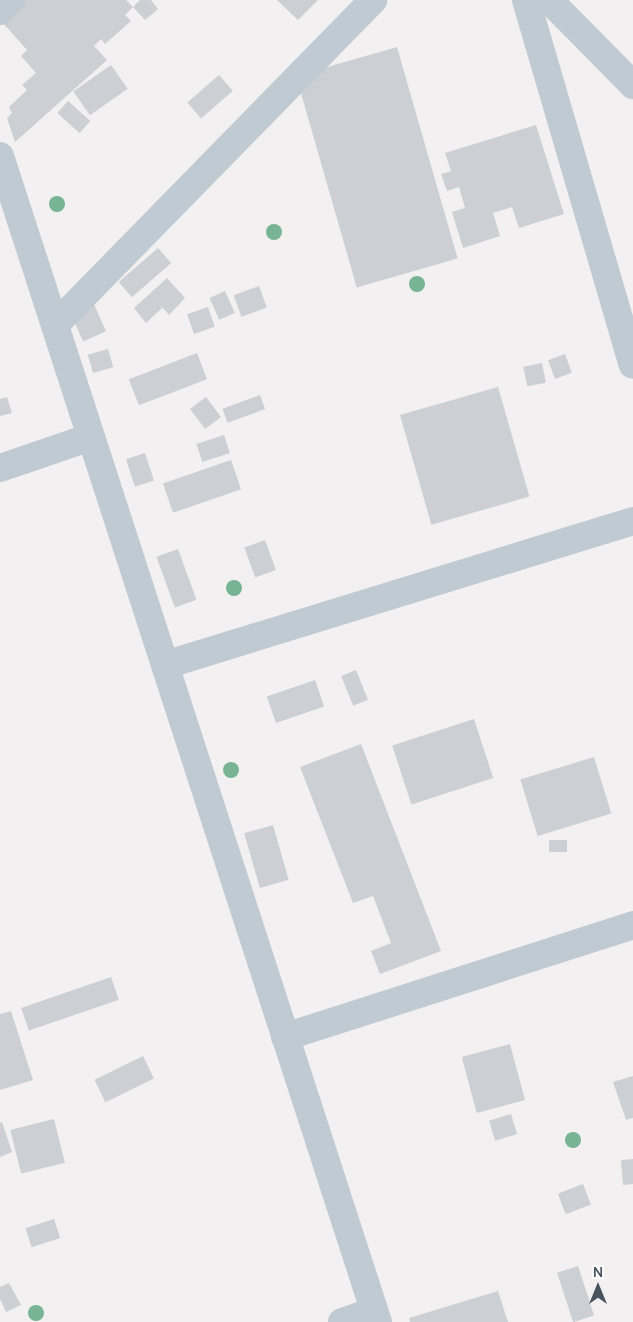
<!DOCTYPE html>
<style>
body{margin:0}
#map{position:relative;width:633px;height:1322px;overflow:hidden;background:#f2f0f0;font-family:Manrope,sans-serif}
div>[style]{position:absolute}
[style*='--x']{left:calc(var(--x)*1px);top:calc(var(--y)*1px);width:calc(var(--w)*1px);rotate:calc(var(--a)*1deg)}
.building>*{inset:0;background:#cccfd4;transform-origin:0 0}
.minor>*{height:28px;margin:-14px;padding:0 14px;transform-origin:14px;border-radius:14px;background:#c0cad2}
.trees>*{width:16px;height:16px;margin:-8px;border-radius:50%;background:#78b494}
span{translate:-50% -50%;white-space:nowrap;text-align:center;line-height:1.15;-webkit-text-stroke:4px #fff;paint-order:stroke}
.north{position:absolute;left:573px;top:1262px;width:50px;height:50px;-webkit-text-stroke:4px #fff;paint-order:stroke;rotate:0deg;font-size:14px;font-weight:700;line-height:20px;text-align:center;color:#47545e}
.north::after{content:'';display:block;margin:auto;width:18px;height:22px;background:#47545e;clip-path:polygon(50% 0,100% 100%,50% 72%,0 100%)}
</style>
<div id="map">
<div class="building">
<i style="clip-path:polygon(16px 0,126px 0,133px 7px,125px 15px,131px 21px,105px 44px,101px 39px,94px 46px,107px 60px,15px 142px,7px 118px,12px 113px,9px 107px,27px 90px,22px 85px,36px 73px,21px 56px,27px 50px,3px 23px)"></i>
<i style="clip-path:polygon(140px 0,151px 0,158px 9px,145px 20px,133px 7px)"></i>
<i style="clip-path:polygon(277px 0,318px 0,298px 20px)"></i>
<i style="left:397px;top:47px;width:220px;height:105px;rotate:74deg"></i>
<i style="left:111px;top:65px;width:29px;height:46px;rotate:55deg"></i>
<i style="left:219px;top:75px;width:21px;height:42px;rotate:49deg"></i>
<i style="left:68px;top:101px;width:30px;height:16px;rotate:42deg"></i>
<i style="clip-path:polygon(536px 125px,564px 214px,519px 228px,512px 207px,493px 213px,500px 236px,463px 248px,452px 212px,465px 208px,459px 187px,447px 191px,441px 174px,451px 171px,445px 153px)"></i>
<i style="left:158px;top:248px;width:20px;height:52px;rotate:49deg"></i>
<i style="clip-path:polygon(167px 278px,185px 298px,169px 315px,159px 304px,162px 308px,146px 323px,134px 308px)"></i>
<i style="left:259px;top:286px;width:23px;height:27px;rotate:70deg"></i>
<i style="left:225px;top:291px;width:24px;height:17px;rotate:66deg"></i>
<i style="left:93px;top:302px;width:32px;height:25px;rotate:66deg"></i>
<i style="left:208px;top:307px;width:21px;height:22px;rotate:71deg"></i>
<i style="left:108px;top:349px;width:19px;height:21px;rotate:74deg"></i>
<i style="left:197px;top:353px;width:28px;height:73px;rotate:69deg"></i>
<i style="left:565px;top:354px;width:20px;height:18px;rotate:70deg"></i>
<i style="left:542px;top:363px;width:20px;height:19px;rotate:79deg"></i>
<i style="left:498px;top:387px;width:114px;height:102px;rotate:74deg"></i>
<i style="left:260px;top:395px;width:15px;height:40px;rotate:70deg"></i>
<i style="clip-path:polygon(7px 397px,12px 413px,0 416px,0 399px)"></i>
<i style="left:206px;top:397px;width:25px;height:20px;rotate:53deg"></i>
<i style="left:224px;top:435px;width:19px;height:29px;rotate:72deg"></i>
<i style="left:145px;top:453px;width:29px;height:20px;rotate:72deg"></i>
<i style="left:231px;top:460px;width:31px;height:72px;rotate:71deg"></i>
<i style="left:265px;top:540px;width:32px;height:22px;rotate:70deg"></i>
<i style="left:178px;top:549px;width:54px;height:23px;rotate:70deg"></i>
<i style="left:356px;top:670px;width:32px;height:16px;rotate:68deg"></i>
<i style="left:315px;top:680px;width:28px;height:51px;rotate:71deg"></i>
<i style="left:474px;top:719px;width:62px;height:86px;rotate:72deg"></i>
<i style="clip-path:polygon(361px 744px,441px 951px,380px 974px,371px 951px,391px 943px,373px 896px,353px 903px,300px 767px)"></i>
<i style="left:594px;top:757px;width:59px;height:77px;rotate:73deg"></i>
<i style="left:273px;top:825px;width:57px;height:30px;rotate:74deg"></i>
<i style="left:567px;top:840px;width:12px;height:18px;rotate:90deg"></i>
<i style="left:111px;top:977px;width:24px;height:95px;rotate:71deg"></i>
<i style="clip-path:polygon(11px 1011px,33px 1080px,0 1090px,0 1014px)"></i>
<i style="left:510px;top:1044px;width:58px;height:50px;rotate:75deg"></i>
<i style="left:143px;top:1056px;width:25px;height:54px;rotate:64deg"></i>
<i style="clip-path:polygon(633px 1076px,633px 1118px,626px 1120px,613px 1082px)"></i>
<i style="left:511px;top:1114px;width:21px;height:23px;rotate:73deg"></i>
<i style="left:54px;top:1119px;width:45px;height:45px;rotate:76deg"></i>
<i style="clip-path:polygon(2px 1122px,12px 1152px,0 1157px,0 1123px)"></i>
<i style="clip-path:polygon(633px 1159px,633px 1184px,623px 1185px,621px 1160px)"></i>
<i style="left:583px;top:1184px;width:22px;height:27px;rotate:69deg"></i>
<i style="left:54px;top:1219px;width:20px;height:30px;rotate:72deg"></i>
<i style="left:578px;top:1266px;width:52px;height:22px;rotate:72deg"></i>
<i style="clip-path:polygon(9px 1283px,21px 1305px,6px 1312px,0 1299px,0 1287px)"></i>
<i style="clip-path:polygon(498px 1291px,508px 1322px,410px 1322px,409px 1318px)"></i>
</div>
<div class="minor">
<i style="--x:526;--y:0;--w:380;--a:73.7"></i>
<i style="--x:549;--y:0;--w:120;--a:45.3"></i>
<i style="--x:0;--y:11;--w:16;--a:-45"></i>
<i style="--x:0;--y:156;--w:1226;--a:72.04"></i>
<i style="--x:55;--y:325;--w:455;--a:-45.6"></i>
<i style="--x:0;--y:468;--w:96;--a:-18.8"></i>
<i style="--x:165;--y:665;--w:490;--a:-17.1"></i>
<i style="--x:285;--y:1037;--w:366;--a:-17.8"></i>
<i style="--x:342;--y:1322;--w:34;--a:-19"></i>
</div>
<div class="trees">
<i style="left:57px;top:204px"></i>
<i style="left:274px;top:232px"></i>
<i style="left:417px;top:284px"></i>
<i style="left:234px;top:588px"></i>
<i style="left:231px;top:770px"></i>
<i style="left:573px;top:1140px"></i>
<i style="left:36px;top:1313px"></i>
</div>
<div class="north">N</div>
</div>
